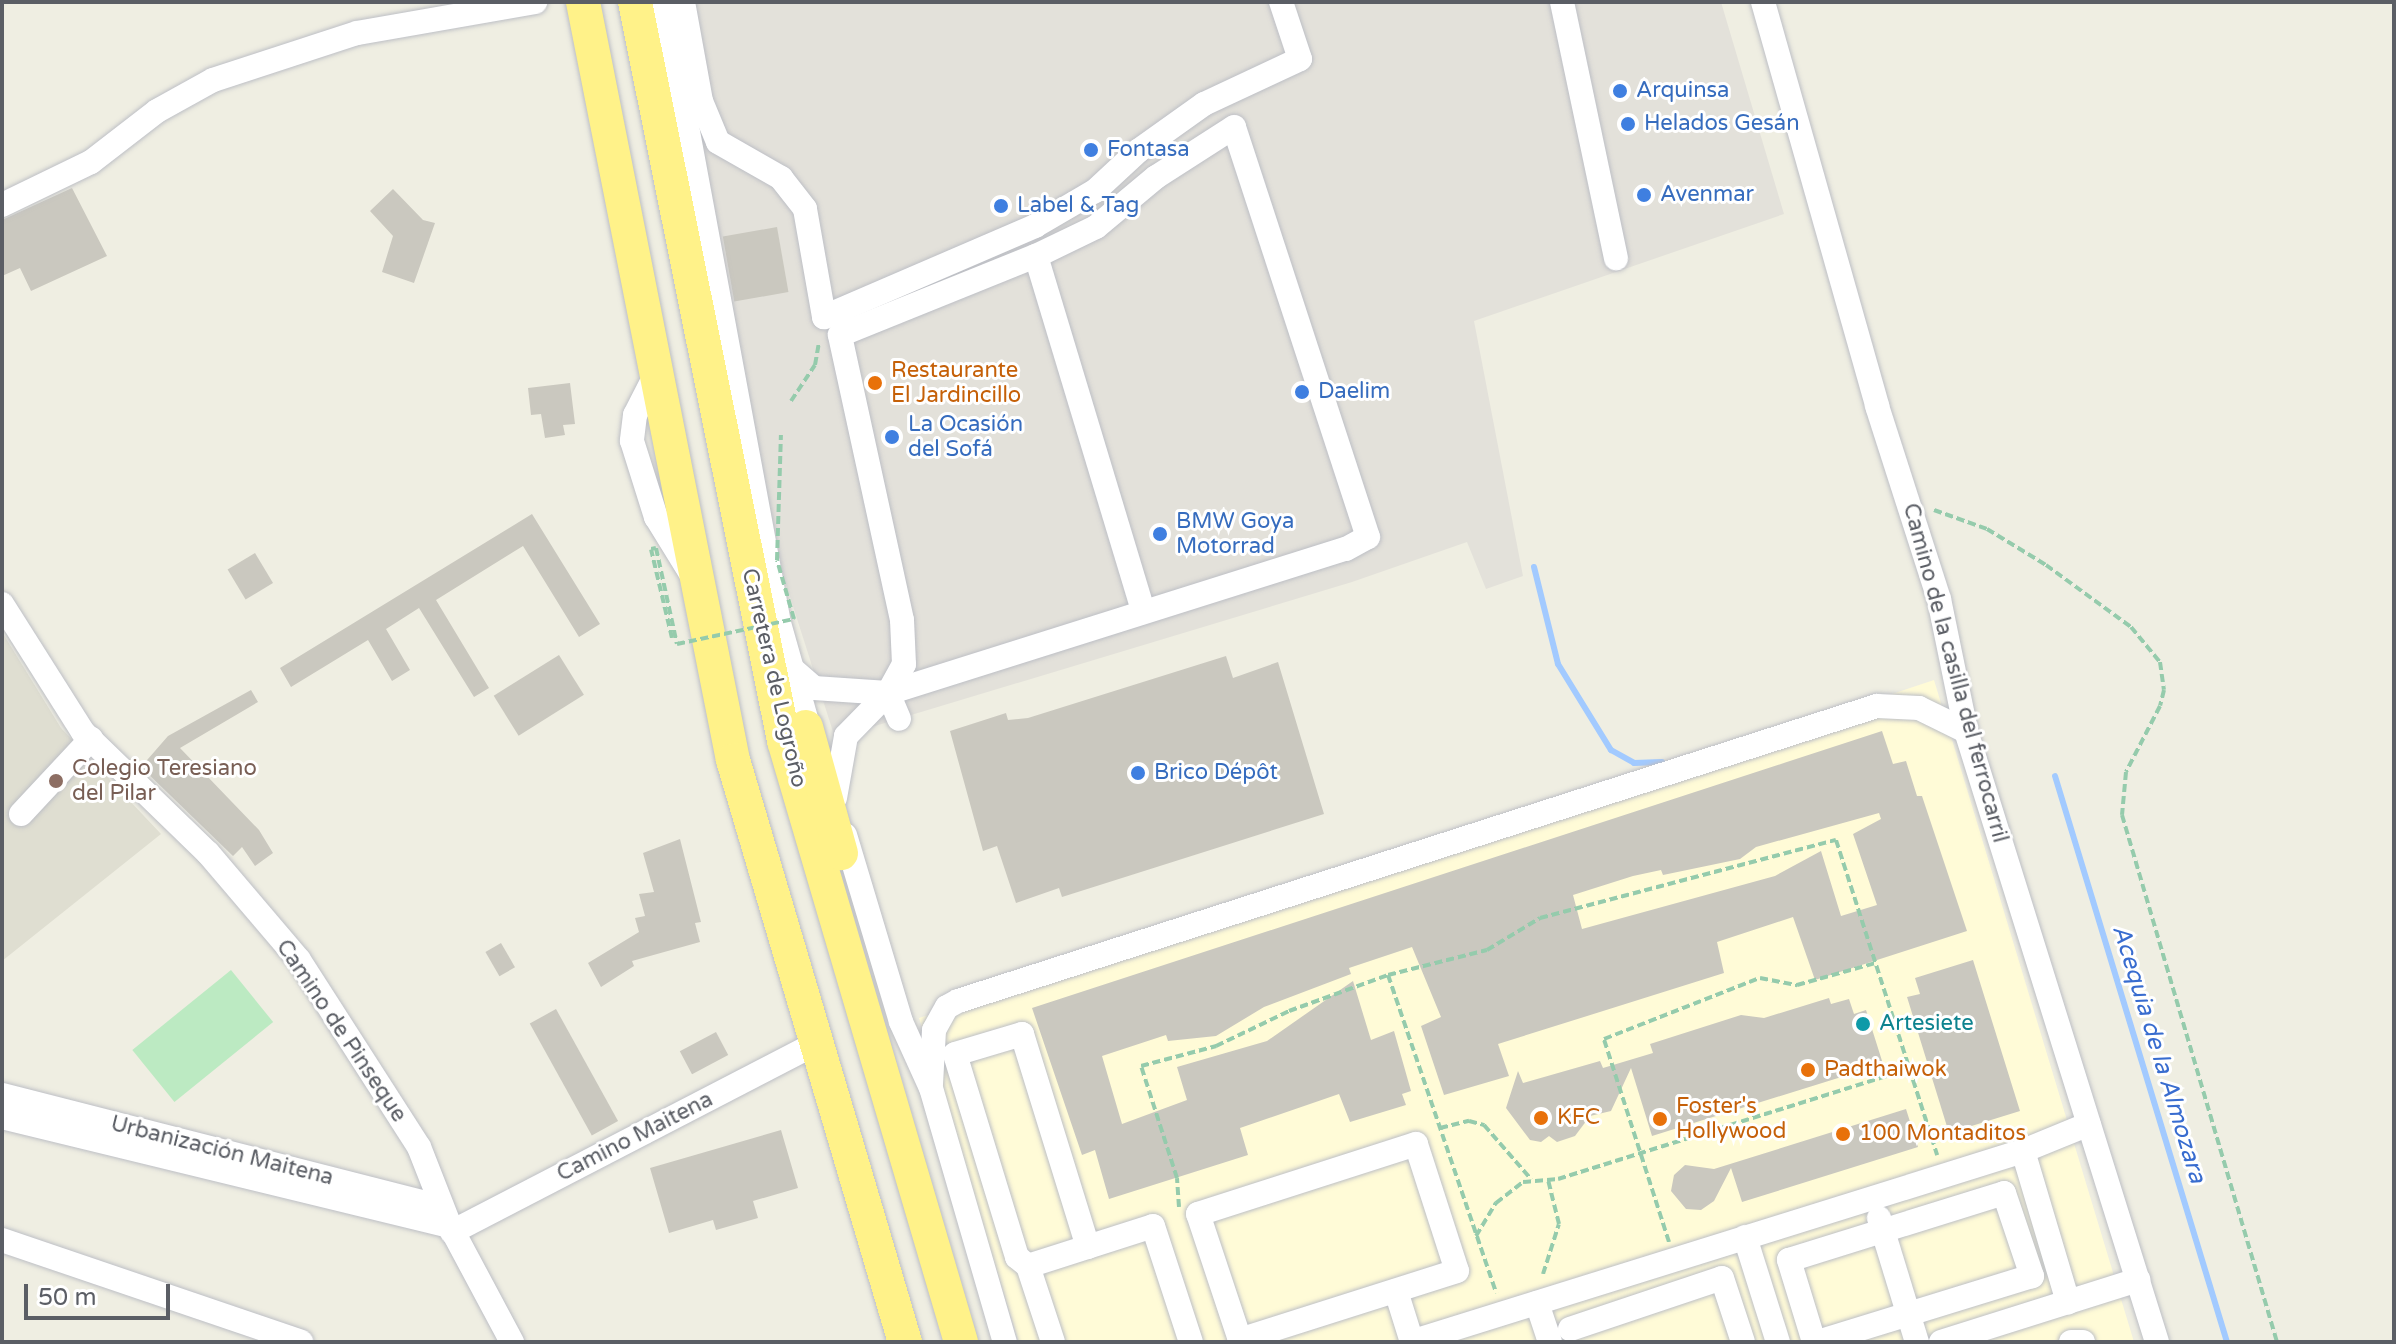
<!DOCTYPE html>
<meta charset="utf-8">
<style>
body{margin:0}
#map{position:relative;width:2396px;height:1344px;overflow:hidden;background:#efeee2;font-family:"Varela Round",sans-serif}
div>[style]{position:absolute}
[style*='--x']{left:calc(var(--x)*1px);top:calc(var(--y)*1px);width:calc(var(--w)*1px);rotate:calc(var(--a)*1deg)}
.commercial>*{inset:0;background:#fffbd7}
.industrial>*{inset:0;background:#e3e1da}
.education>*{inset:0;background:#dfded1}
.green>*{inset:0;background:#bceac2;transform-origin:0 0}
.stream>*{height:6px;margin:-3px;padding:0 3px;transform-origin:3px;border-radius:3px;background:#a2caff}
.building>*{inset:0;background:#cac8bf;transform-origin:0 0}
.path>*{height:4px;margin-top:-2px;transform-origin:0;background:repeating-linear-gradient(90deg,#95cbac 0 8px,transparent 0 12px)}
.roads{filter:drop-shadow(0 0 2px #bdbfc5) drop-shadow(0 0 2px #bdbfc5)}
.minor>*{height:24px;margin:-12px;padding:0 12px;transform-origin:12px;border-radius:12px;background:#fff}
.highway>*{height:34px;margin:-17px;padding:0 17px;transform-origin:17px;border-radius:17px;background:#fff289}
.path-bridge>*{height:4px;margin-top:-2px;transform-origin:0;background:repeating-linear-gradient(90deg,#95cbac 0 8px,transparent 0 12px)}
.dots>*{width:22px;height:22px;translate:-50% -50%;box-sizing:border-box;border:4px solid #fff;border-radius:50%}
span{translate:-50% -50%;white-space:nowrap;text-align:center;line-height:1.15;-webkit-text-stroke:6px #fff;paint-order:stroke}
.shop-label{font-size:22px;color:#366cbe}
.left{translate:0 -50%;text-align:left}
.food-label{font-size:22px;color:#c56008}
.street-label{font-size:22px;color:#5b5e65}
.education-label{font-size:22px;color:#785e54}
.culture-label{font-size:22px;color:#0d838f}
.water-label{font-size:24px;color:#386ccf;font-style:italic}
.frame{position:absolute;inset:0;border:4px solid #5b5e65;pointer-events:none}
.scale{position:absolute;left:24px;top:1284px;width:146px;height:36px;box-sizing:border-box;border:4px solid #5b5e65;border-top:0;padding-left:10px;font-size:24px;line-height:28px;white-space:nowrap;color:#5b5e65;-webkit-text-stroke:6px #fff;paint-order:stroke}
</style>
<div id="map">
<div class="commercial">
<i style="clip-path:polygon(1934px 680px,2134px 1342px,1019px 1342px,919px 1018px)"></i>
</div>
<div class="industrial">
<i style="clip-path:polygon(681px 2px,1721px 2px,1784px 214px,1474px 321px,1523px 576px,1486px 589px,1467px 542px,1352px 582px,835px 738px,757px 493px)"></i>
</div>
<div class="education">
<i style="clip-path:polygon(2px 632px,61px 728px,161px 834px,2px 961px)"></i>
</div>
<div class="green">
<i style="left:231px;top:970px;width:67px;height:127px;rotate:51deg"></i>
</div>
<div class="stream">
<i style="--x:1534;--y:567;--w:100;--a:76.1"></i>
<i style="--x:1558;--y:664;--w:101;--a:58.4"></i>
<i style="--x:1611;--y:750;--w:26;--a:29"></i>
<i style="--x:1634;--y:763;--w:28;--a:-2"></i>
<i style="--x:2055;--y:776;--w:592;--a:73.1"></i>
</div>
<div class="building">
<i style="clip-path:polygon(72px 188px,107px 256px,31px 291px,20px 268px,2px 276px,2px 220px)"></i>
<i style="clip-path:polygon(393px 189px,423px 220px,435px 223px,414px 283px,382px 272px,393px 236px,370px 211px)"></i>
<i style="left:777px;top:227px;width:66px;height:55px;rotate:80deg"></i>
<i style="clip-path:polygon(570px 383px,575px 424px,563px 425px,565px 435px,545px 438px,541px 414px,531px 415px,528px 388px)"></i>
<i style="clip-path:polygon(532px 514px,600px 624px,579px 637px,523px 546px,436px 600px,489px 688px,474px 697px,419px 608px,386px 629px,410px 670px,392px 681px,368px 640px,291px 687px,280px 668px)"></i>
<i style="left:255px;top:553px;width:35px;height:32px;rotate:59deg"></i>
<i style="left:559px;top:655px;width:47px;height:77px;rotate:58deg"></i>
<i style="clip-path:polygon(1226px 656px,1233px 678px,1278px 662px,1324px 814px,1062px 897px,1059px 888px,1016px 903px,997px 846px,983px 851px,950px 731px,1006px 713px,1008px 720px,1028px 718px)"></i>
<i style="clip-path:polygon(251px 690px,258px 702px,180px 748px,259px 830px,273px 853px,255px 866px,242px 847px,233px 856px,141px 767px,168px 736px)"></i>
<i style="clip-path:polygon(evenodd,1882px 731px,1893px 764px,1906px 761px,1917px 796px,1922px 796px,1967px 931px,1815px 980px,1793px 917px,1717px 942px,1724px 973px,1498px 1044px,1509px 1076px,1444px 1095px,1421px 1026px,1441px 1017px,1412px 947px,1349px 968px,1351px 974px,1264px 1007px,1216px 1036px,1168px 1041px,1166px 1035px,1102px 1056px,1122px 1124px,1187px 1100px,1177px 1067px,1267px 1041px,1353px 981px,1371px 1040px,1394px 1031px,1411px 1091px,1402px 1094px,1406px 1105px,1350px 1122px,1339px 1094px,1240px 1128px,1248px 1155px,1109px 1199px,1095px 1150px,1082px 1155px,1032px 1008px,1882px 731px,1879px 813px,1881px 819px,1853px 834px,1877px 905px,1841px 916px,1821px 851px,1775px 876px,1582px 929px,1573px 895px,1633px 876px,1661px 870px,1663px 875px,1740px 859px,1756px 847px,1879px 813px)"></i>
<i style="clip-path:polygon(680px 839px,701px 922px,695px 923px,700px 942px,632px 961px,634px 966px,601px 987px,588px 963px,639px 932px,635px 918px,645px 916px,639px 894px,654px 892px,643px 853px)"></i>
<i style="left:501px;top:943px;width:28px;height:18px;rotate:60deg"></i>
<i style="clip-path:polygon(1973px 960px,2020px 1111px,1949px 1133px,1907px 997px,1920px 994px,1915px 978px)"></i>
<i style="clip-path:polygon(1829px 998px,1831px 1004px,1849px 999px,1854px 1014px,1866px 1010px,1883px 1064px,1652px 1136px,1631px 1068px,1611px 1111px,1590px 1116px,1575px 1136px,1557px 1142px,1549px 1136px,1541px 1142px,1530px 1140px,1506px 1108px,1518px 1071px,1523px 1083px,1600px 1061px,1603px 1068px,1653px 1053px,1650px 1044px,1741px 1015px,1764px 1018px)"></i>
<i style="left:556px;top:1009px;width:128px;height:30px;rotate:61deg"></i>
<i style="left:716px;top:1032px;width:26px;height:41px;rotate:62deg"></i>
<i style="clip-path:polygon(1906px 1109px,1918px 1147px,1742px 1202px,1731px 1168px,1714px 1201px,1701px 1210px,1686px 1209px,1671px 1191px,1674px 1175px,1685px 1165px,1714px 1169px)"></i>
<i style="clip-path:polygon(781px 1130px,798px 1188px,753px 1201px,758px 1218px,716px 1230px,713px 1220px,669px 1233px,650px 1168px)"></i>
</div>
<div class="path">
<i style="--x:791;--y:401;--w:43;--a:-56.3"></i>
<i style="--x:815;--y:365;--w:22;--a:-80"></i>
<i style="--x:1934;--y:510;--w:56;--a:19.7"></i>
<i style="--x:1987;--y:529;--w:69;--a:31.4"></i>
<i style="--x:2046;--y:565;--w:105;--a:36.1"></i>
<i style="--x:2131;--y:627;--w:45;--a:50.4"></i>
<i style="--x:2160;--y:662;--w:28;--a:82"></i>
<i style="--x:2164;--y:690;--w:16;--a:104"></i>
<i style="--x:2160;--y:706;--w:74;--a:117.3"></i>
<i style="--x:2126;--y:772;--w:43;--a:95.3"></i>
<i style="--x:2122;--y:815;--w:549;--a:73.61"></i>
<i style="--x:1388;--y:975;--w:336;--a:71.2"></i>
<i style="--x:1440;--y:1128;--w:30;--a:-14"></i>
<i style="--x:1469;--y:1121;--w:16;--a:15"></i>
<i style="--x:1484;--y:1125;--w:72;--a:49"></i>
<i style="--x:1179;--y:1207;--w:29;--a:-94"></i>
<i style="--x:1177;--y:1178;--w:118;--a:-107.8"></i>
<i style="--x:1141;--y:1066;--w:78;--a:-14.9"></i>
<i style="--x:1216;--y:1046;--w:81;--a:-25.6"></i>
<i style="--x:1289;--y:1011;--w:105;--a:-20"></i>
<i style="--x:1388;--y:975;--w:102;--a:-14.2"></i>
<i style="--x:1487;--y:950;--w:62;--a:-31.1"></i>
<i style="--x:1540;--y:918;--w:306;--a:-14.8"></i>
<i style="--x:1836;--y:840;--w:331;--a:72.2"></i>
<i style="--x:1476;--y:1236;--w:39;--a:-59"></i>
<i style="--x:1496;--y:1203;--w:34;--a:-38"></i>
<i style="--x:1523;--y:1182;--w:35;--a:-5"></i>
<i style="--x:1558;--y:1179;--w:369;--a:-17.4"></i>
<i style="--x:1669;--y:1242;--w:213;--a:-107.8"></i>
<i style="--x:1604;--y:1039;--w:168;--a:-21.4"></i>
<i style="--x:1760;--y:978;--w:38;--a:11"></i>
<i style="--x:1797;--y:985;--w:82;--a:-15.6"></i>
<i style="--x:1543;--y:1274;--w:52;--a:-72.3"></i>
<i style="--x:1559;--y:1224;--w:45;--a:-104"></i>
</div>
<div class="roads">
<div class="minor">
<i style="--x:664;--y:2;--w:632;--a:79.51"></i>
<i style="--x:779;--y:623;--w:122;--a:74.2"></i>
<i style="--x:683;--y:2;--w:101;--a:79.7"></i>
<i style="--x:701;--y:101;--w:44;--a:67.5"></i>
<i style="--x:718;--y:142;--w:73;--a:29.7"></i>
<i style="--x:781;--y:178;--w:39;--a:52"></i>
<i style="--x:805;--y:209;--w:110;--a:80"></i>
<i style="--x:824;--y:317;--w:230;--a:-23.3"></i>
<i style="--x:1035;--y:226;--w:69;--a:-30.3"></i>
<i style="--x:1095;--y:191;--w:59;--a:-42.9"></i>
<i style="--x:1138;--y:151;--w:81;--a:-35.5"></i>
<i style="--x:1204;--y:104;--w:106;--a:-25.1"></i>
<i style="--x:1300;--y:59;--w:60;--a:-108.4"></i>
<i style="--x:1562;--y:2;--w:262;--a:78.1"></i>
<i style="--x:1763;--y:2;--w:420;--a:74.2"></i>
<i style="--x:1877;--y:406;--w:203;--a:72.2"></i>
<i style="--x:1939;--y:599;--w:135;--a:78.4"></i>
<i style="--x:1966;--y:731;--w:640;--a:72.64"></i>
<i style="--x:2;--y:205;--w:99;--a:-25.8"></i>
<i style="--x:91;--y:162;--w:83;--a:-37.7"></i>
<i style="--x:157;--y:111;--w:64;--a:-29"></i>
<i style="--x:213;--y:80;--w:151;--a:-18.1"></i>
<i style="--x:357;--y:33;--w:181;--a:-9.9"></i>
<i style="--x:657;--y:372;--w:48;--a:117.1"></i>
<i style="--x:635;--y:415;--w:26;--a:97"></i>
<i style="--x:632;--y:441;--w:80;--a:72.5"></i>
<i style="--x:656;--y:517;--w:67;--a:58.4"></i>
<i style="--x:2;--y:604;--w:151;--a:57.7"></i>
<i style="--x:83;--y:732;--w:174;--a:44.1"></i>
<i style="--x:208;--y:853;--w:140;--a:49.6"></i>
<i style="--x:299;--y:960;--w:222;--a:57.3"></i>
<i style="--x:419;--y:1147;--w:85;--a:68.6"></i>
<i style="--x:450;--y:1226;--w:132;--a:61.9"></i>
<i style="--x:790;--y:667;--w:32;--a:41"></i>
<i style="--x:814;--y:688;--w:74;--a:3.9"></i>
<i style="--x:888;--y:693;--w:480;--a:-17.5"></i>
<i style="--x:1346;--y:549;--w:25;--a:-29"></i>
<i style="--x:1368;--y:537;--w:431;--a:-108.1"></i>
<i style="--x:1234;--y:127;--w:93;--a:147.3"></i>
<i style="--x:1156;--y:177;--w:78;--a:140.2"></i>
<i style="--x:1096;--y:227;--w:67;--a:154.2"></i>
<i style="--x:888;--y:693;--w:28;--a:67"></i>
<i style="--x:835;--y:798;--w:63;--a:-79.9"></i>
<i style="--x:846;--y:736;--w:60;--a:-45.7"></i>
<i style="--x:888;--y:693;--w:33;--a:-61"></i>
<i style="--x:904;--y:664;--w:44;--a:-92.6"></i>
<i style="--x:902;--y:620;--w:292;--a:-102.3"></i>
<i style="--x:840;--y:335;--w:211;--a:-22"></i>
<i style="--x:1036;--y:256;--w:371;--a:73.2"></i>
<i style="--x:21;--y:814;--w:103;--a:-47"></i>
<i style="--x:845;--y:835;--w:195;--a:73.3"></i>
<i style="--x:901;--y:1022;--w:72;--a:65.6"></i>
<i style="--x:931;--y:1088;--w:265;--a:73.8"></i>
<i style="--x:931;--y:1084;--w:54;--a:-86.8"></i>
<i style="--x:934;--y:1030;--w:26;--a:-61"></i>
<i style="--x:947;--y:1007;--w:13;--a:-29"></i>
<i style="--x:958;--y:1001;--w:965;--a:-17.8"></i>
<i style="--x:1877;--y:706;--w:42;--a:2.7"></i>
<i style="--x:1919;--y:708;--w:52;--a:26.1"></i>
<i style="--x:2;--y:1095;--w:454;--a:14.3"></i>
<i style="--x:2;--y:1117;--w:461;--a:13.7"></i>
<i style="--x:1416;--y:1144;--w:133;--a:72.1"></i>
<i style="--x:1457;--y:1271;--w:228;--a:162.4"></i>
<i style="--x:1240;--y:1340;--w:133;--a:-108.4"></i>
<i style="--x:1198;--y:1214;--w:229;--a:-17.8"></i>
<i style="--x:2023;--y:1151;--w:158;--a:73.4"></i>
<i style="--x:1879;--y:1218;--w:130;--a:73"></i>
<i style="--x:452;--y:1232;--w:411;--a:-27.4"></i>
<i style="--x:1745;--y:1237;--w:110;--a:72.6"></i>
<i style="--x:2;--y:1240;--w:316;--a:18.8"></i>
<i style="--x:1028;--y:1266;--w:14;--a:-141"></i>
<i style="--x:1017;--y:1257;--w:212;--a:-107"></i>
<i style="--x:955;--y:1054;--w:70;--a:-16.6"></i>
<i style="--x:1022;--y:1034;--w:223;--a:72.8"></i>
<i style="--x:1396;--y:1291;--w:53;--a:72.6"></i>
<i style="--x:1537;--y:1303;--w:41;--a:71.6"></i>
<i style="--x:1570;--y:1329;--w:160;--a:-18.5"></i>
<i style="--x:1722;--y:1278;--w:67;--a:71.8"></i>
<i style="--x:1053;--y:1342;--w:80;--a:-108.2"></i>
<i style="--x:1028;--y:1266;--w:131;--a:-17.7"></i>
<i style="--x:1153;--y:1226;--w:122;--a:71.9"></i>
<i style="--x:1411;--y:1342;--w:641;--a:-17.33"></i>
<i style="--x:2023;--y:1151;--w:71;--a:-22.2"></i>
<i style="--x:1814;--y:1342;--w:86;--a:-107"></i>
<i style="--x:1789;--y:1260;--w:225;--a:-17.3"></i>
<i style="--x:2004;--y:1193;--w:88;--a:71.4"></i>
<i style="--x:2032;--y:1276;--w:225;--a:162.9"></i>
<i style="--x:1941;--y:1342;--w:207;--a:-17.5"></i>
<i style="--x:2071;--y:1342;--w:12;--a:0"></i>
</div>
<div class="highway">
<i style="--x:583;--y:2;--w:773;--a:78.81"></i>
<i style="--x:733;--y:760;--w:607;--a:73.54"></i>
<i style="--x:635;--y:2;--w:754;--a:78.6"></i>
<i style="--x:784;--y:741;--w:627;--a:73.59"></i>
<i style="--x:806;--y:727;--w:131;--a:74.5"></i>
</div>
</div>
<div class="path-bridge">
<i style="--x:672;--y:638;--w:91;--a:-103.3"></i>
<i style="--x:651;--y:549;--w:5;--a:-11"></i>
<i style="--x:656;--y:548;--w:98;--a:77.7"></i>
<i style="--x:677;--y:644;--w:120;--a:-12.1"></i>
<i style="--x:794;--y:619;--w:61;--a:-106.1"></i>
<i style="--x:777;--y:560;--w:125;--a:-88.2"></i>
</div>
<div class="dots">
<i style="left:1620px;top:91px;background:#3f7fe0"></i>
<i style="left:1628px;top:124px;background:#3f7fe0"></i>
<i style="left:1091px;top:150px;background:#3f7fe0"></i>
<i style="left:1644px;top:195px;background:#3f7fe0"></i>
<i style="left:1001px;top:206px;background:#3f7fe0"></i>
<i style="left:875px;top:383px;background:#e8710a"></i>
<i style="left:1302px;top:392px;background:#3f7fe0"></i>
<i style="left:892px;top:437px;background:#3f7fe0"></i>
<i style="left:1160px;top:534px;background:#3f7fe0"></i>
<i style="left:1138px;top:773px;background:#3f7fe0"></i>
<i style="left:56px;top:781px;background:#8d6e63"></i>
<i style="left:1863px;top:1024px;background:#0f9aa8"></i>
<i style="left:1808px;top:1070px;background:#e8710a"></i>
<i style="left:1541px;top:1118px;background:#e8710a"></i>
<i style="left:1660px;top:1119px;background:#e8710a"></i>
<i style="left:1843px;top:1134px;background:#e8710a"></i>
</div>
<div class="shop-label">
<span class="left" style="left:1636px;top:91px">Arquinsa</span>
<span class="left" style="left:1644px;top:124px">Helados Gesán</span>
<span class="left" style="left:1107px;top:150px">Fontasa</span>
<span class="left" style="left:1660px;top:195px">Avenmar</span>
<span class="left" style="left:1017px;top:206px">Label &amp; Tag</span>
<span class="left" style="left:1318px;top:392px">Daelim</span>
<span class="left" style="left:908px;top:437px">La Ocasión<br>del Sofá</span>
<span class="left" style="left:1176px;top:534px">BMW Goya<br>Motorrad</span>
<span class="left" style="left:1154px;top:773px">Brico Dépôt</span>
</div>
<div class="food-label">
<span class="left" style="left:891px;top:383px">Restaurante<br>El Jardincillo</span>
<span class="left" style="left:1824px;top:1070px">Padthaiwok</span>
<span class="left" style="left:1676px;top:1119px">Foster's<br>Hollywood</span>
<span class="left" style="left:1557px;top:1118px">KFC</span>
<span class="left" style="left:1859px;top:1134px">100 Montaditos</span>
</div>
<div class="street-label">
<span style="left:1955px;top:673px;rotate:75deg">Camino de la casilla del ferrocarril</span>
<span style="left:774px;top:678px;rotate:77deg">Carretera de Logroño</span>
<span style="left:341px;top:1031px;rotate:56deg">Camino de Pinseque</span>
<span style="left:635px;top:1137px;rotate:-27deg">Camino Maitena</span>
<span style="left:222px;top:1151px;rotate:14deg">Urbanización Maitena</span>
</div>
<div class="education-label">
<span class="left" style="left:72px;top:781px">Colegio Teresiano<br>del Pilar</span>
</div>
<div class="culture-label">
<span class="left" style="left:1879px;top:1024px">Artesiete</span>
</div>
<div class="water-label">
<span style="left:2159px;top:1054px;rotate:73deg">Acequia de la Almozara</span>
</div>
<div class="frame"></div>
<div class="scale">50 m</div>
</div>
